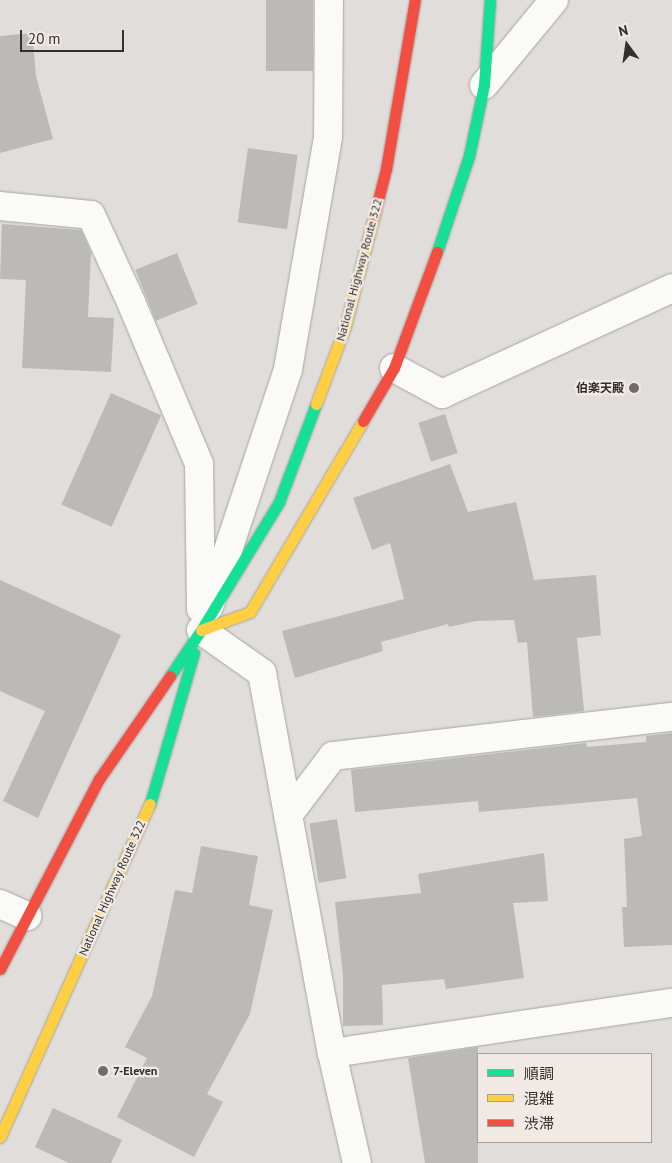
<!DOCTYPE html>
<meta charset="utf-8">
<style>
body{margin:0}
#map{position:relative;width:672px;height:1163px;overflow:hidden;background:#e0ddda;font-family:"PT Sans","Noto Sans JP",sans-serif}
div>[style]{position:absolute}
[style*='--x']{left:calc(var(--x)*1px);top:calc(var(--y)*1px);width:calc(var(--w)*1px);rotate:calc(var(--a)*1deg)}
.building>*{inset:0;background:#bcbab7;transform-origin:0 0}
.roads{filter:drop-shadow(0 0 1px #a7a4a1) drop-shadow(0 0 1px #a7a4a1)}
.street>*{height:28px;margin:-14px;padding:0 14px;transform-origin:14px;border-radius:14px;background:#fafaf9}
.fast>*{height:11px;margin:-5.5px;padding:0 5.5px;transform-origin:5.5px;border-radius:5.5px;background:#16e098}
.slow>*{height:11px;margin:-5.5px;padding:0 5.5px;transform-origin:5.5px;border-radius:5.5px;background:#ffcf43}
.jam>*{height:11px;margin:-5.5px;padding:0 5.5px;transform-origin:5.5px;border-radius:5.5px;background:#f24e42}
.dots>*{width:14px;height:14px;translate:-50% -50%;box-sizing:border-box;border:2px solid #f1eae4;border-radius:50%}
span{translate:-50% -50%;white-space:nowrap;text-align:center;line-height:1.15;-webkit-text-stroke:4.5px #f1eae4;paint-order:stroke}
.street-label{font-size:12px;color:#322f2d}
.poi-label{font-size:12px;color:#322f2d;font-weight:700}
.right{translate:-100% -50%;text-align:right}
.left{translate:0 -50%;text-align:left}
.legend{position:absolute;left:477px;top:1053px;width:175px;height:90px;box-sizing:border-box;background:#f1eae4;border:1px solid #a59f9b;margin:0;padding:6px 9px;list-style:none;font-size:15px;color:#322f2d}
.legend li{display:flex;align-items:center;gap:10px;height:25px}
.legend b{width:25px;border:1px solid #a59f9b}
.north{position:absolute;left:602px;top:20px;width:50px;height:50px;-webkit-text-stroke:4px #f1eae4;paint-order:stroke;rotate:346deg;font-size:14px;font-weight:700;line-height:20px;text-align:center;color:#322f2d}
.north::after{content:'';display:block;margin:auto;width:18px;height:22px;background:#322f2d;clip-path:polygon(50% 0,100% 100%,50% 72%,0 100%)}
.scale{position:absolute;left:20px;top:30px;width:104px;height:22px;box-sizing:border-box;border:2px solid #322f2d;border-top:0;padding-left:6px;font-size:15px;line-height:18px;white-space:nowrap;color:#322f2d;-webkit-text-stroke:4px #f1eae4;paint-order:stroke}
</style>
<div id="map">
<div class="building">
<i style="left:266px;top:0;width:47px;height:71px"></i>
<i style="clip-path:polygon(32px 33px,36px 76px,53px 139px,0 153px,0 36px)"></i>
<i style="left:248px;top:148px;width:50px;height:75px;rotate:8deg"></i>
<i style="clip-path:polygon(2px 224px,81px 230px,91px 252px,88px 317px,114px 318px,111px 372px,22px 368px,26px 280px,0 279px)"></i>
<i style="left:177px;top:253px;width:55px;height:45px;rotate:68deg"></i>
<i style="left:111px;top:393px;width:55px;height:122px;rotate:24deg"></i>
<i style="left:445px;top:414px;width:41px;height:28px;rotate:72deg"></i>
<i style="clip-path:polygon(450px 464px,468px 512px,516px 502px,534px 580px,596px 575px,601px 635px,577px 638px,584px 711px,533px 717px,527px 642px,518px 643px,514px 620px,476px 621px,449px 627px,448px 624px,381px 642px,383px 651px,295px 678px,282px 631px,404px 599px,390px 543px,372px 550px,353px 498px)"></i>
<i style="clip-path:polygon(0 580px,121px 635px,38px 818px,3px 801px,45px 711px,0 691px)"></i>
<i style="clip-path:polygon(672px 733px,672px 945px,624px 947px,622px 907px,627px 907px,624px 839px,642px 836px,637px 798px,479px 812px,478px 801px,355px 812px,351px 770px,586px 743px,587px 747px,646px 742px,646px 736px)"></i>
<i style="left:337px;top:819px;width:60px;height:28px;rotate:81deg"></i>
<i style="clip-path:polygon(201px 846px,258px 856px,249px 905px,273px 910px,250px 1014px,207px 1094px,223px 1102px,194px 1157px,117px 1117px,147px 1058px,125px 1047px,152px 996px,175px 890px,192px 893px)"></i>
<i style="clip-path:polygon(544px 853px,548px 901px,513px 903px,524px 978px,446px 989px,444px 979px,382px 985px,383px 1025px,343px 1026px,343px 976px,335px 902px,421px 893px,418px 874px)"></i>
<i style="clip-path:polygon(478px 1047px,478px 1163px,425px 1163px,408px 1058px)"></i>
<i style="clip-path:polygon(53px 1108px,122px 1140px,111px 1163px,69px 1163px,35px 1147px)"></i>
</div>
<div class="roads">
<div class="street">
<i style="--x:484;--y:85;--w:110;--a:-50.5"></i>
<i style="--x:0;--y:206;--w:91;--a:5.6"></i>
<i style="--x:91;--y:215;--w:96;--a:65.3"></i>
<i style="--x:131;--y:302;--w:176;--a:67.2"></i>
<i style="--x:199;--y:464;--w:145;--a:89.2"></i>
<i style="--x:394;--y:368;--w:55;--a:28.4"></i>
<i style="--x:442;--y:394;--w:253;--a:-24.7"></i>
<i style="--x:209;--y:607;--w:251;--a:-71.6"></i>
<i style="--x:288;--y:369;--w:235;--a:-80.2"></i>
<i style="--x:328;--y:137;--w:137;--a:-89.6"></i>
<i style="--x:201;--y:630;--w:75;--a:35.2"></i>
<i style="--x:262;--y:673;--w:386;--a:79.6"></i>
<i style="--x:332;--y:1053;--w:113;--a:77.2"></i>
<i style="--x:288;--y:815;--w:74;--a:-52.7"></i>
<i style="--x:333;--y:756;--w:341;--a:-6.6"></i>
<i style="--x:0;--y:904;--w:30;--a:24"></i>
<i style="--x:332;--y:1053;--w:344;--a:-8.4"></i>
</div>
<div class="fast">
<i style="--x:437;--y:252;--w:101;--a:-71.6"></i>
<i style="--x:469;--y:156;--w:73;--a:-78.1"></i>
<i style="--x:484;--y:85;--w:85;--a:-86"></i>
<i style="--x:170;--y:676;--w:55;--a:-56"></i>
<i style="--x:201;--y:630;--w:150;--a:-58.6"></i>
<i style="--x:279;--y:502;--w:105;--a:-69.3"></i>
<i style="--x:150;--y:804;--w:157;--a:-73.8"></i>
</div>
<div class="slow">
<i style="--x:316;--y:404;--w:82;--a:-69.4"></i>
<i style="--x:345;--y:327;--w:115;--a:-75.4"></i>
<i style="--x:201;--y:630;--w:52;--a:-20.2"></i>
<i style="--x:250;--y:612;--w:222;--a:-59.4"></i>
<i style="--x:0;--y:1137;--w:365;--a:-65.8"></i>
</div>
<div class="jam">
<i style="--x:374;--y:216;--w:49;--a:-75.7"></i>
<i style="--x:386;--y:169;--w:171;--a:-80.3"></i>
<i style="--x:363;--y:421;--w:61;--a:-59.7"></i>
<i style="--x:394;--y:368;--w:124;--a:-69.7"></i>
<i style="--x:0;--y:969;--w:214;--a:-62.5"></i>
<i style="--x:99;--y:779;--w:125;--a:-55.4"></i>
</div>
</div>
<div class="dots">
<i style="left:634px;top:388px;background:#6f6c6a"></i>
<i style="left:103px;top:1071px;background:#6f6c6a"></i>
</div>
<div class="street-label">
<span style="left:359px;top:270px;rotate:-75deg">National Highway Route 322</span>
<span style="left:112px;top:888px;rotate:-66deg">National Highway Route 322</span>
</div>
<div class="poi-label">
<span class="right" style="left:624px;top:388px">伯楽天殿</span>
<span class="left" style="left:113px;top:1071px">7-Eleven</span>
</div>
<ul class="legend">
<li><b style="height:6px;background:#16e098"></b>順調</li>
<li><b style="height:6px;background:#ffcf43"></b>混雑</li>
<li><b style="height:6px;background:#f24e42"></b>渋滞</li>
</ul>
<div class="north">N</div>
<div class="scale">20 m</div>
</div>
